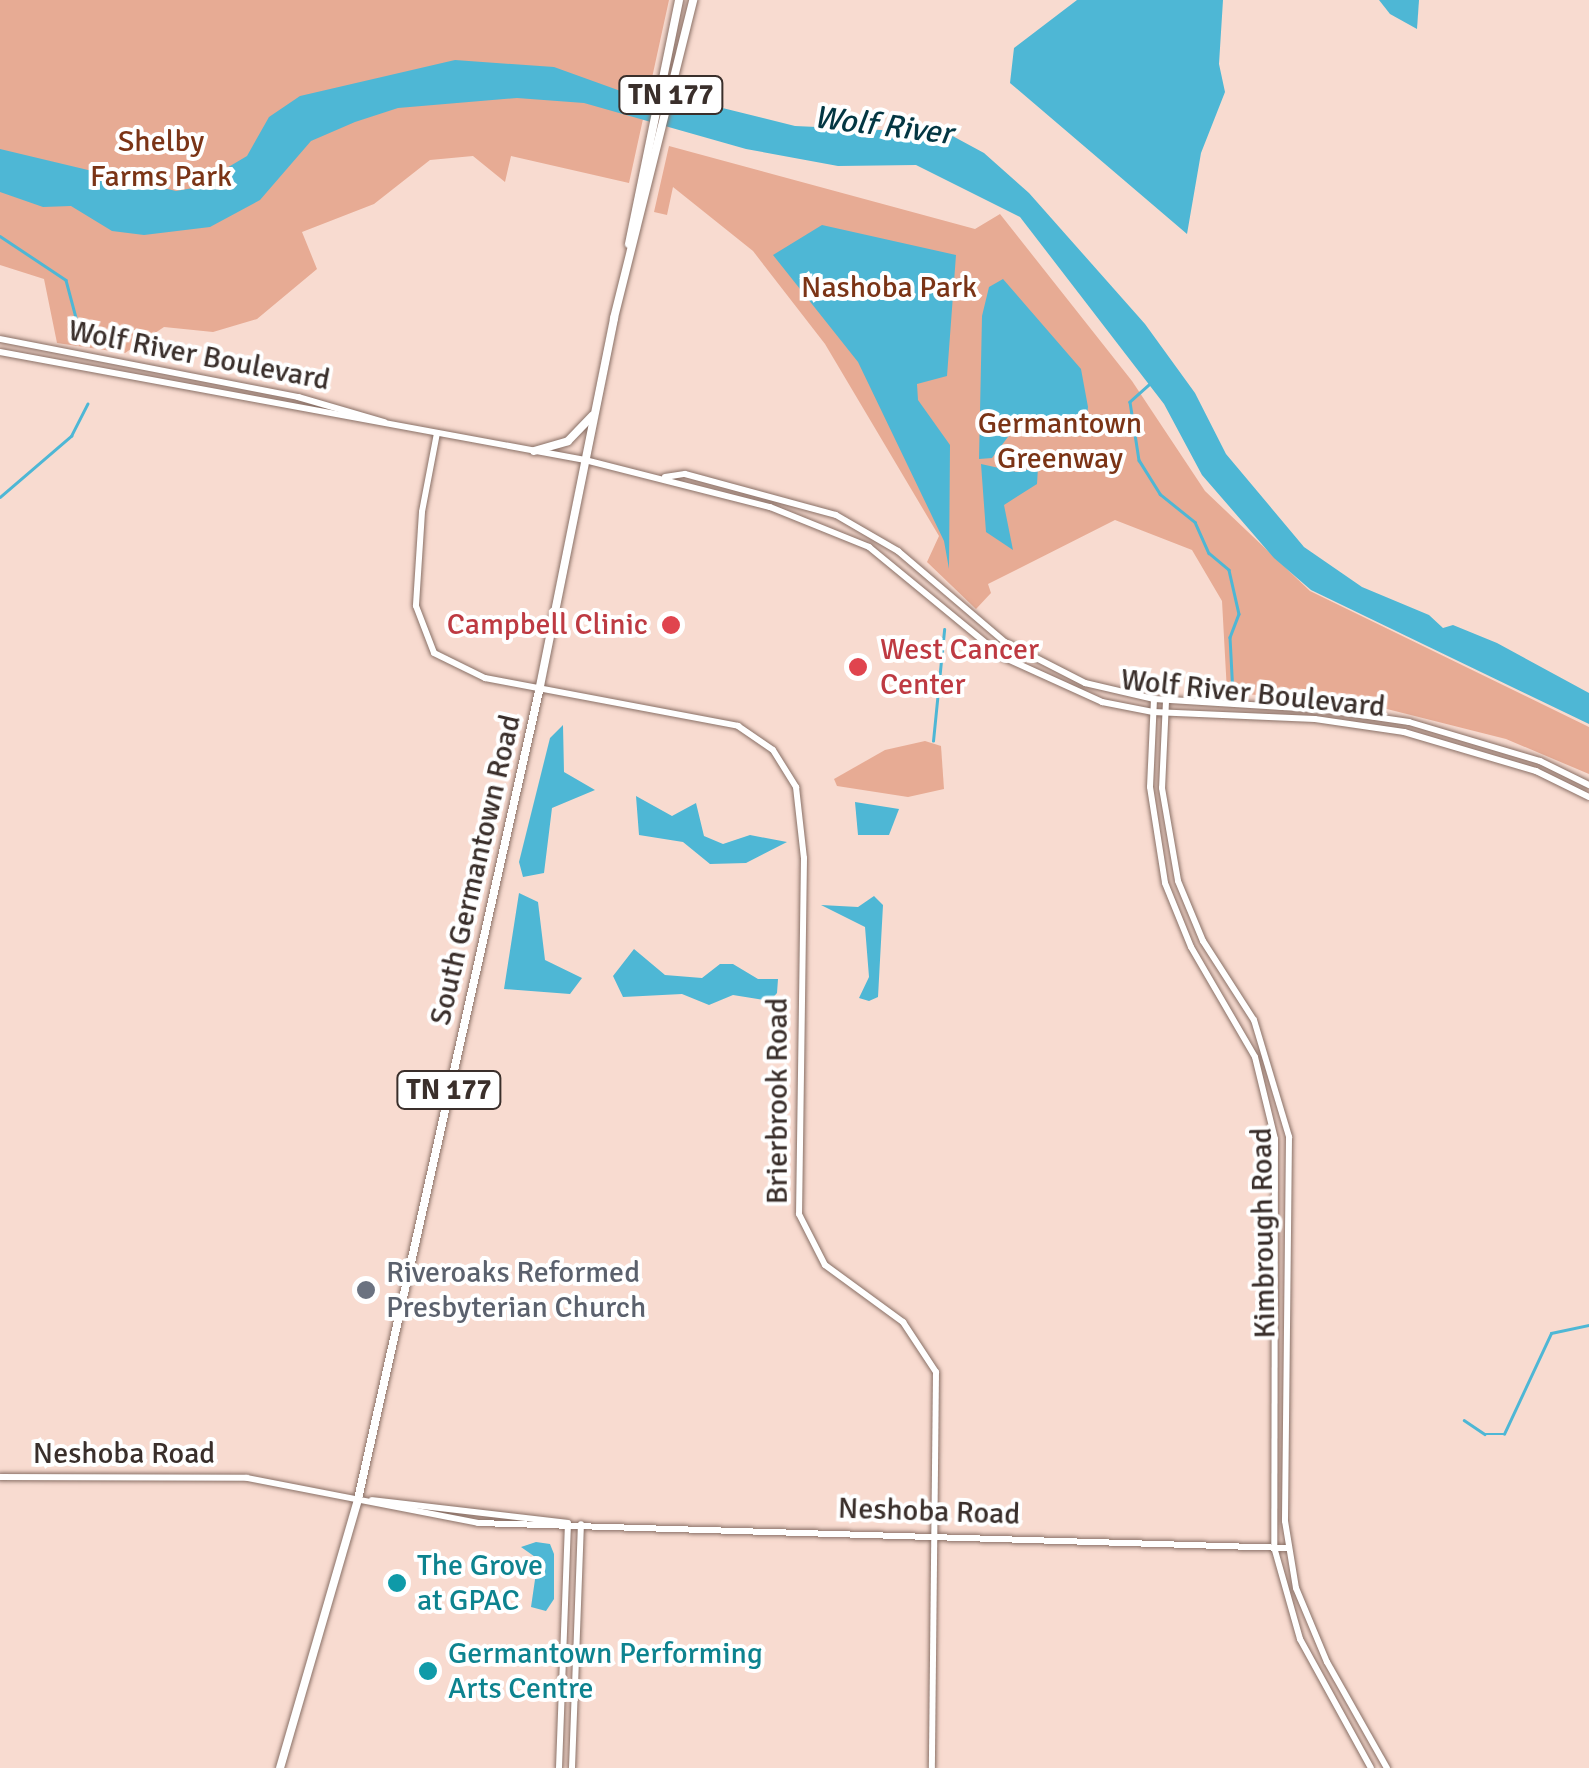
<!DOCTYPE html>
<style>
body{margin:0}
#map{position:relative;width:1589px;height:1768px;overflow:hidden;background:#f8dbd0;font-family:Signika,sans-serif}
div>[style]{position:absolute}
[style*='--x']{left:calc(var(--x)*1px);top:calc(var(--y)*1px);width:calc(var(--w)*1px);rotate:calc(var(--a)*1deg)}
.green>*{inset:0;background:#e7ab94}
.water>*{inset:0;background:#4eb7d5}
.stream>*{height:2.5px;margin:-1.25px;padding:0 1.25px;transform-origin:1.25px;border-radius:1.25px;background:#4eb7d5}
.roads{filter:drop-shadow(0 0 2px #897066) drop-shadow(0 0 2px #897066)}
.secondary>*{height:6px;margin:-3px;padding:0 3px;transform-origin:3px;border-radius:3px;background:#fff}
.primary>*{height:8px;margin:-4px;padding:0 4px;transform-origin:4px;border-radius:4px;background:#fff}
.dots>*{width:28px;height:28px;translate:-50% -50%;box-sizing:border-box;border:5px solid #fff;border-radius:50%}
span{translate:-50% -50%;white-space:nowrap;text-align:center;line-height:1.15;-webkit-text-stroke:8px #fff;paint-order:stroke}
.shield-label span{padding:2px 8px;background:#fff;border:2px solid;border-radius:8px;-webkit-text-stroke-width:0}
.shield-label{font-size:28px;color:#3a2f2b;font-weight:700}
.park-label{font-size:30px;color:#7b3416}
.street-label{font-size:30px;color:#3a2f2b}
.health-label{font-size:30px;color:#be3a42}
.right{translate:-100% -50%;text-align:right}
.left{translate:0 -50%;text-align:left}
.worship-label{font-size:30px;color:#5b616d}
.culture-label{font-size:30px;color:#0d838f}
.water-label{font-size:32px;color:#033642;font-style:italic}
</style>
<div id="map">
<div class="green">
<i style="clip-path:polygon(0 0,669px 0,629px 183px,511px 156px,505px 182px,473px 156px,430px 160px,374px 204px,302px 232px,317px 269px,257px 319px,213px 332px,164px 327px,125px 353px,57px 343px,44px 279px,0 265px)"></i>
<i style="clip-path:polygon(669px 146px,975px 229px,1000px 214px,1132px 381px,1205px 491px,1310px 591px,1589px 727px,1589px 774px,1506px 739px,1379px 707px,1227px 692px,1222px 601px,1192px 550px,1115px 520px,988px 584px,991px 593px,976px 609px,927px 562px,939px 536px,825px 344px,753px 251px,673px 187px,667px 215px,654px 212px)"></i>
<i style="clip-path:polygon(925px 741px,941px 746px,944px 789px,908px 797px,837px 786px,834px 779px,885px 750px)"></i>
</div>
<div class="water">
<i style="clip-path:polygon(1077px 0,1223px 0,1219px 64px,1225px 92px,1201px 153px,1187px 234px,1010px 83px,1014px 48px)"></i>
<i style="clip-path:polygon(1379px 0,1419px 0,1417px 29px,1390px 14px)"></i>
<i style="clip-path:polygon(455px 60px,554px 67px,640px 98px,686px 99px,795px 126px,947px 133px,984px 153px,1029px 193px,1145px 324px,1195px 393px,1226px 454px,1304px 547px,1362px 587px,1429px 615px,1443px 628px,1453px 625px,1497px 643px,1589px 693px,1589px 724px,1311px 590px,1274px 558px,1202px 475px,1164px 404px,1020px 217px,916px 165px,838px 166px,746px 149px,584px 103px,517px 98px,398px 108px,355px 122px,311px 141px,260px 200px,210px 227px,144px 235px,112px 231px,71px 206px,43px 207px,0 192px,0 149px,176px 191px,193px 188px,247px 156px,269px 117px,300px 96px)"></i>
<i style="clip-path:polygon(822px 225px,956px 255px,947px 376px,917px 384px,918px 400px,950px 445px,949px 569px,944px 541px,858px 362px,773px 255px)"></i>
<i style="clip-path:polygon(1003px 279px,1081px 369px,1088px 407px,1086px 421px,1069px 429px,1017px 425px,992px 458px,979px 459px,982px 316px,989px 287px)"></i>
<i style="clip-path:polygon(981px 464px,1017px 472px,1038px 467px,1037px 484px,1004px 505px,1013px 550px,986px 532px)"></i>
<i style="clip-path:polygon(563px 725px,564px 772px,595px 790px,552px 808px,544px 873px,523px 877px,519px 862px,550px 738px)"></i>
<i style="clip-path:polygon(636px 796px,672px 816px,696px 803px,704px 836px,723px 844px,750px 835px,787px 842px,746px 863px,710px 864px,683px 842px,639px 835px)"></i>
<i style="clip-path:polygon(855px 802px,899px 809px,889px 835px,858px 835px)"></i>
<i style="clip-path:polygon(519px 893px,538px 902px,545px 960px,582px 978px,570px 994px,504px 989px)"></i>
<i style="clip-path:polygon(874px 896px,883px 905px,878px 997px,869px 1001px,859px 998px,869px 977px,865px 927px,821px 905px,858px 907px)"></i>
<i style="clip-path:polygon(634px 949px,665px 975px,702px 978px,720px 964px,733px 964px,758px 979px,778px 979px,777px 993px,770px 1001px,733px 995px,709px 1005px,682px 994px,623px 997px,613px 976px)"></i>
<i style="clip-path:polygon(536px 1542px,550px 1544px,554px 1554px,554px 1599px,546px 1611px,531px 1607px,538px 1559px,521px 1547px)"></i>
</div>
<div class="stream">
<i style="--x:0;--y:236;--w:79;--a:33.7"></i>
<i style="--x:66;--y:280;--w:62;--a:75.1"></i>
<i style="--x:1150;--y:384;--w:27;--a:138"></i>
<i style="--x:1130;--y:402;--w:59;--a:81.2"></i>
<i style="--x:1139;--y:460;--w:40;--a:58"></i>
<i style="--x:1160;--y:494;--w:45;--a:38.7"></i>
<i style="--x:1195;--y:522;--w:34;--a:66"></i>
<i style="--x:1209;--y:553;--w:26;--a:40"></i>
<i style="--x:1229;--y:570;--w:45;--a:77.2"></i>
<i style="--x:1239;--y:614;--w:25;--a:111"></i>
<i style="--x:1230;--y:637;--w:57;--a:87"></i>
<i style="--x:0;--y:497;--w:94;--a:-40.7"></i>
<i style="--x:71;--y:436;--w:36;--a:-63"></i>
<i style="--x:933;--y:741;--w:112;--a:-84.3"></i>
<i style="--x:1464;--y:1420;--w:25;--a:34"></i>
<i style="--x:1485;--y:1434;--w:19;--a:0"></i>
<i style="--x:1504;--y:1434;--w:111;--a:-65"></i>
<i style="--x:1551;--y:1333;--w:39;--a:-12"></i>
</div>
<div class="roads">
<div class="secondary">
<i style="--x:0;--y:339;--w:304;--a:11"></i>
<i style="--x:298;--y:397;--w:90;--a:16.2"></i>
<i style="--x:0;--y:352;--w:595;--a:10.46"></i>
<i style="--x:585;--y:460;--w:191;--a:14.3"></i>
<i style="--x:770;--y:507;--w:107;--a:22"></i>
<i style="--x:869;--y:547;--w:173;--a:39.4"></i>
<i style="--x:1003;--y:657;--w:109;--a:24.4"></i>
<i style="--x:1102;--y:702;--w:52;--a:11.1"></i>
<i style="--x:1153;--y:712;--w:162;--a:2.5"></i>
<i style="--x:1315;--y:719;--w:90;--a:8.3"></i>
<i style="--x:1404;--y:732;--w:138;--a:16.5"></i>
<i style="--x:1536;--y:771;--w:59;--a:26.1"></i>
<i style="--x:437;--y:433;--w:80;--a:100.8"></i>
<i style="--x:422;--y:512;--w:94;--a:93.7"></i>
<i style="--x:416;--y:606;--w:50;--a:69"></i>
<i style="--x:434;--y:653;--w:57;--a:26.1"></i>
<i style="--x:485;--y:678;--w:258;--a:10.7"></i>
<i style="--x:738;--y:726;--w:42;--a:34.4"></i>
<i style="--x:773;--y:750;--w:44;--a:58.1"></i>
<i style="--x:796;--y:787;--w:71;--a:83.6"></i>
<i style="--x:804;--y:858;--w:356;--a:90.8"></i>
<i style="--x:799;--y:1214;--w:57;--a:63"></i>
<i style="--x:825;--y:1265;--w:97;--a:36.2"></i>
<i style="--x:903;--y:1322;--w:60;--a:56.6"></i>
<i style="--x:936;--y:1372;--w:396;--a:90.6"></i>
<i style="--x:665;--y:477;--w:20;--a:-9"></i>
<i style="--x:685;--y:474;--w:156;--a:15.2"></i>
<i style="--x:836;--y:515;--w:72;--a:30.1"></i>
<i style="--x:898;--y:551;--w:140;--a:40.4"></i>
<i style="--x:1005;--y:642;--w:90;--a:27.1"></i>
<i style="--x:1085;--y:683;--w:71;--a:13.1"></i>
<i style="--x:1154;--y:699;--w:173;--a:3.6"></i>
<i style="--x:1327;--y:710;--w:83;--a:8.3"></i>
<i style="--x:1409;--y:722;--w:137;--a:16.6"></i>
<i style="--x:1540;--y:761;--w:55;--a:26.1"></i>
<i style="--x:1154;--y:699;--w:88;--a:92.6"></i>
<i style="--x:1150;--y:787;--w:97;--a:81.1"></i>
<i style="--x:1165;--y:883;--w:69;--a:67.9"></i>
<i style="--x:1191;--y:947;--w:127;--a:59.8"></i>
<i style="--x:1255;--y:1057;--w:84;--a:76.3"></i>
<i style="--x:1275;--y:1139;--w:408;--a:90.1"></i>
<i style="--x:1274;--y:1547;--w:96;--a:74.2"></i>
<i style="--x:1300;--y:1639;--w:147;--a:61.2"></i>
<i style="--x:1166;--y:701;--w:87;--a:92.6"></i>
<i style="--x:1162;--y:788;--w:94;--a:80.2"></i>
<i style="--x:1178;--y:881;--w:65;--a:67.4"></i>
<i style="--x:1203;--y:941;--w:94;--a:57.2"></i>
<i style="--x:1254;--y:1020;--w:122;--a:73.3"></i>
<i style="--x:1289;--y:1137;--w:384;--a:90.6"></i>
<i style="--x:1285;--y:1521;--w:68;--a:80.7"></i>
<i style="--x:1296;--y:1588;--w:80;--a:67.3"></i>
<i style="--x:1327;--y:1662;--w:122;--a:60.5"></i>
<i style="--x:0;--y:1477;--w:247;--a:0.2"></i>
<i style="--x:247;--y:1478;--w:235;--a:11"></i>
<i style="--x:478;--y:1523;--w:810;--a:1.77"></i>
<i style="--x:372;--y:1500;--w:197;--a:6.7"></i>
<i style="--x:559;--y:1768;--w:245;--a:-87.9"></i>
<i style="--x:572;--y:1768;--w:244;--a:-87.9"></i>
</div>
<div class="primary">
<i style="--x:629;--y:244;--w:249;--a:-78.4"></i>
<i style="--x:534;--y:451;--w:35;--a:-16"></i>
<i style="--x:568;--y:441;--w:35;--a:-46"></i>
<i style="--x:280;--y:1768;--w:280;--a:-73.8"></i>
<i style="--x:358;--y:1499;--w:828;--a:-77.37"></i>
<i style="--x:539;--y:691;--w:380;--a:-78.6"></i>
<i style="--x:614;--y:318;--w:328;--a:-76"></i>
</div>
</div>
<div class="dots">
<i style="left:671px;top:625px;background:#e0444e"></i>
<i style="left:858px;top:667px;background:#e0444e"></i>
<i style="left:366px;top:1290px;background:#6b7280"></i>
<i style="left:397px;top:1583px;background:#0f9aa8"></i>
<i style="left:428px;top:1671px;background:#0f9aa8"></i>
</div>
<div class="shield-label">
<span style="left:671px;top:95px">TN 177</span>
<span style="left:449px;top:1090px">TN 177</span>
</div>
<div class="park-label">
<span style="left:161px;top:159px">Shelby<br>Farms Park</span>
<span style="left:889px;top:288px">Nashoba Park</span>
<span style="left:1060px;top:441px">Germantown<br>Greenway</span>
</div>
<div class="street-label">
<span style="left:199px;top:356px;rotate:11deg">Wolf River Boulevard</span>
<span style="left:1253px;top:694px;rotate:6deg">Wolf River Boulevard</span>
<span style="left:476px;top:870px;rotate:-77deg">South Germantown Road</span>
<span style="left:778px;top:1101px;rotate:-90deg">Brierbrook Road</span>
<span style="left:1264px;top:1233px;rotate:-91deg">Kimbrough Road</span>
<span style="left:124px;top:1454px">Neshoba Road</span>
<span style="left:929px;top:1512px;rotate:2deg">Neshoba Road</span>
</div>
<div class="health-label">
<span class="right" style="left:648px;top:625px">Campbell Clinic</span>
<span class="left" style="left:880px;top:667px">West Cancer<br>Center</span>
</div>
<div class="worship-label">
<span class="left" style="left:386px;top:1290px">Riveroaks Reformed<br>Presbyterian Church</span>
</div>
<div class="culture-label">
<span class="left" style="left:417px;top:1583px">The Grove<br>at GPAC</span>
<span class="left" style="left:448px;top:1671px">Germantown Performing<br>Arts Centre</span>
</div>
<div class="water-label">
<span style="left:883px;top:126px;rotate:7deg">Wolf River</span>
</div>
</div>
